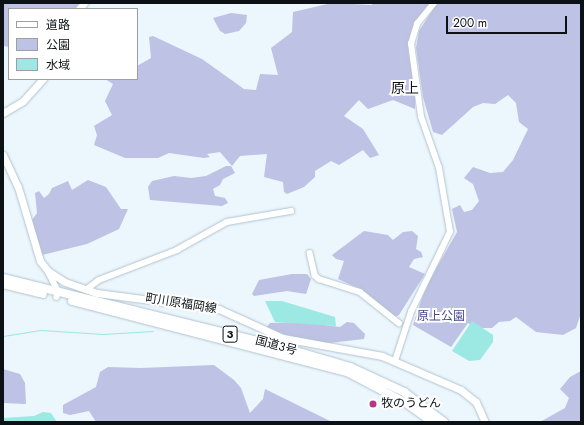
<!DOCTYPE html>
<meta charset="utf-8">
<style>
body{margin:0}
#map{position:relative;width:584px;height:425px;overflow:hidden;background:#ebf6fd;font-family:Jost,"Noto Sans JP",sans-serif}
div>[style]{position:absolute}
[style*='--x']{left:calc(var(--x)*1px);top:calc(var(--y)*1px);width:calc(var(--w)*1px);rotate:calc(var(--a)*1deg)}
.green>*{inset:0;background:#bec2e5}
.water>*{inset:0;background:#9ce8e3}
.stream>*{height:1px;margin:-0.5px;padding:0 0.5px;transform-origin:0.5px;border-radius:0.5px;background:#9ce8e3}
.roads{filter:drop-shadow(0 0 1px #b2c3cd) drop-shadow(0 0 1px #b2c3cd)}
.minor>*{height:5.5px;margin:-2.75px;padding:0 2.75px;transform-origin:2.75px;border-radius:2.75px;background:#fff}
.major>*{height:7px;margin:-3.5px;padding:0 3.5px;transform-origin:3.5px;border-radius:3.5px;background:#fff}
.highway>*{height:8px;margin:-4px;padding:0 4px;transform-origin:4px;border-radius:4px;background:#fff}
.dots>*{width:11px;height:11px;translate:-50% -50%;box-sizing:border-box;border:2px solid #fff;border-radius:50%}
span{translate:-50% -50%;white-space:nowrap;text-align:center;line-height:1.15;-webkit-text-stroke:4px #fff;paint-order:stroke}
.shield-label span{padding:1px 3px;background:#fff;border:1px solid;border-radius:3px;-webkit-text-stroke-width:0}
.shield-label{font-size:11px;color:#0b1114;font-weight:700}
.street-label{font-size:12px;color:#0b1114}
.park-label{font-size:12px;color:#484a8b}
.poi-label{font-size:12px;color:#0b1114}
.left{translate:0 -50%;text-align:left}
.quarter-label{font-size:14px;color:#0b1114}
.frame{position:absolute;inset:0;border:4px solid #0b1114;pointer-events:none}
.legend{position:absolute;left:8px;top:8px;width:130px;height:72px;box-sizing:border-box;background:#fff;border:1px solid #9da0a1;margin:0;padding:5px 7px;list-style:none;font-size:12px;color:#0b1114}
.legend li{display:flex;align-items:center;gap:8px;height:20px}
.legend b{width:20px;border:1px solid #9da0a1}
.scale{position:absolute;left:446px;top:16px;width:121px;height:18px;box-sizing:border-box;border:2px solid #0b1114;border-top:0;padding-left:5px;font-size:12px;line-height:14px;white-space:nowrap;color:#0b1114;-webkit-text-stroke:3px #fff;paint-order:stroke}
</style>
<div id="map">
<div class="green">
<i style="clip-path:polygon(3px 3px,80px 3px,75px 9px,9px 9px,9px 47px,3px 46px)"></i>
<i style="clip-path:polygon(332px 3px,372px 5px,372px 3px,431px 3px,412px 28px,410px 36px,409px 54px,415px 90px,415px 109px,393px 100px,368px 109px,359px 100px,344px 116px,363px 129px,379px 155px,370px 158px,363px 150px,339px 165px,331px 161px,315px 171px,315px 177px,304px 187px,287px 194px,284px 192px,283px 182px,264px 177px,267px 154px,240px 156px,232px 166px,220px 152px,207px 154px,210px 157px,204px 158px,169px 153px,158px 158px,125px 158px,94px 145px,97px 135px,94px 126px,112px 115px,105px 101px,113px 84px,105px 79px,137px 79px,137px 66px,151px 58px,149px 37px,153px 36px,202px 59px,244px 89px,256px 90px,260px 74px,278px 75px,271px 48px,292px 32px,293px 12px)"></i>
<i style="clip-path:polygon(437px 3px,581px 3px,581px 313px,576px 328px,563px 335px,536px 332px,516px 317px,510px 321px,499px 322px,492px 328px,477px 328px,468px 323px,451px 347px,413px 325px,426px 286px,457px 232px,452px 209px,460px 205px,464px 212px,472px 210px,479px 201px,473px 184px,464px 178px,473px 167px,490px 173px,503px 172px,513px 160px,528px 129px,519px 122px,516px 103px,508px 95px,495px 104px,483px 103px,473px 107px,442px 135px,433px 132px,423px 97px,416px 48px,419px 31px)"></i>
<i style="clip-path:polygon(231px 13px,247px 15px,246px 23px,239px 31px,225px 34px,220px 31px,213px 18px)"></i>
<i style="clip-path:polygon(226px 166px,231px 166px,235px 173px,223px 179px,220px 185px,213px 189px,215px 196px,225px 198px,228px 203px,222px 206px,150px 200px,148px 187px,152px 181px,174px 176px,191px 178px,206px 176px)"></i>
<i style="clip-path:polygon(88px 180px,106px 187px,121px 209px,128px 209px,119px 229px,87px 244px,42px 255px,32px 220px,37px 213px,35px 193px,39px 191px,44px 198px,49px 194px,52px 188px,68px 181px,72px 190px)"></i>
<i style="clip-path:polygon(364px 231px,388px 235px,393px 240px,403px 232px,412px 231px,418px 236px,416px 249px,421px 252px,423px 257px,414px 259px,409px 267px,425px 274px,399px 315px,395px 317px,360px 289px,338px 279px,344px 261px,336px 259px,332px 255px)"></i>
<i style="clip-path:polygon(292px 274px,307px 274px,311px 279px,306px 294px,287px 291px,254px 296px,252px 294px,259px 280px)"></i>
<i style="clip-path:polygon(301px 322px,340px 327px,347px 322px,354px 323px,365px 334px,364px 339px,321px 344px,277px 333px,266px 328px,270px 323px)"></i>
<i style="clip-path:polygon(214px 365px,234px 380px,241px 388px,250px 413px,263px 399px,265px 389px,332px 422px,96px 422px,89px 411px,70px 415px,63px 413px,63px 405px,96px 387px,100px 372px,108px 367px,141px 368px)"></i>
<i style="clip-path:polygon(3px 369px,20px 374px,25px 383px,26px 404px,3px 403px)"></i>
<i style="clip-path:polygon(581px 371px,581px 422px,540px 422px,565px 408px,569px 398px,560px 389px,570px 377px)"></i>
</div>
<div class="water">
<i style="clip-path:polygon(265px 301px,282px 301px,335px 317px,336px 326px,275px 322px)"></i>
<i style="clip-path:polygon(472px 321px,493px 335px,493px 342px,480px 360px,469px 361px,452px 351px)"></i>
<i style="clip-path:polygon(43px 412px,51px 413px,57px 422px,3px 422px,3px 418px,34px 416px)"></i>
</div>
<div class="stream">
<i style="--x:3;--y:336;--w:38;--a:-9"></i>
<i style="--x:41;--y:330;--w:62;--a:3.7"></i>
<i style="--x:103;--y:334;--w:50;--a:-3.4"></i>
</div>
<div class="roads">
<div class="minor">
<i style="--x:310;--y:253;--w:23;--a:77"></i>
<i style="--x:315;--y:275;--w:6;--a:45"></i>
<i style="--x:319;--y:279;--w:43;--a:17.6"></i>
<i style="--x:360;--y:292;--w:50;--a:38.5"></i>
<i style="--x:48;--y:271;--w:22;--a:63"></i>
<i style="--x:58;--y:291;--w:6;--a:99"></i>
<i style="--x:86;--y:290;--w:16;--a:-38"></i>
<i style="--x:99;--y:280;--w:84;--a:-21"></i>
<i style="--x:177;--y:250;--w:57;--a:-29.2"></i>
<i style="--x:227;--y:222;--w:65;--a:-9.8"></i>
<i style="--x:395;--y:361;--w:52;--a:-71.9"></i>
<i style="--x:411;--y:312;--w:89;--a:-64"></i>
<i style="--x:450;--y:232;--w:65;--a:-99.8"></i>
<i style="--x:439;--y:168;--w:54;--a:-109.4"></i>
<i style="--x:421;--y:117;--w:74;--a:-97.8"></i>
<i style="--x:411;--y:44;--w:21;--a:-73"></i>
<i style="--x:417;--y:24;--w:27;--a:-51"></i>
</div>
<div class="major">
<i style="--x:79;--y:9;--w:8;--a:-50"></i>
<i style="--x:3;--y:113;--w:23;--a:-31"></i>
<i style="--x:23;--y:101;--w:30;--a:-48"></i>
<i style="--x:3;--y:155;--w:35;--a:65"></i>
<i style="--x:18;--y:187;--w:77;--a:73.4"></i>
<i style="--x:40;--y:261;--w:13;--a:51"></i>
<i style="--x:48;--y:271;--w:20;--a:33"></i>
<i style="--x:65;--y:282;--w:34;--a:19"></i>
<i style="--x:97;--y:293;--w:123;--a:7.5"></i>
<i style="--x:219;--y:309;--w:70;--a:24.4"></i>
<i style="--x:283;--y:338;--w:101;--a:10.3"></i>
<i style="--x:382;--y:356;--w:86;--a:23.3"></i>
<i style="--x:461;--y:390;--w:19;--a:39"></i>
<i style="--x:476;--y:402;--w:22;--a:66"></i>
</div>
<div class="highway">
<i style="--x:3;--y:278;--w:295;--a:13.9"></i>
<i style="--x:289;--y:349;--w:64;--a:16.4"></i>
<i style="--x:350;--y:367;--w:60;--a:24.8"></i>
<i style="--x:404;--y:392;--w:50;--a:36.9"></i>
<i style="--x:3;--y:284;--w:41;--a:14"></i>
<i style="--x:72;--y:301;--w:284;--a:14.5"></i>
<i style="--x:347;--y:372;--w:67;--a:27.7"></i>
<i style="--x:406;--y:403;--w:32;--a:36"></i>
</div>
</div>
<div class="dots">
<i style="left:373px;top:404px;background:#b53683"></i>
</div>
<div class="shield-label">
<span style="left:230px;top:334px">3</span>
</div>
<div class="street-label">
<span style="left:181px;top:304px;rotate:9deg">町川原福岡線</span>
<span style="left:276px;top:346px;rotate:15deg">国道3号</span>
</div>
<div class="park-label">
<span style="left:441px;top:317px">原上公園</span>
</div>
<div class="poi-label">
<span class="left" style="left:381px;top:404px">牧のうどん</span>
</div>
<div class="quarter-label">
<span style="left:405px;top:88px">原上</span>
</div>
<div class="frame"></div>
<ul class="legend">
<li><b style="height:5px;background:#fff"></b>道路</li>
<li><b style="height:11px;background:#bec2e5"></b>公園</li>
<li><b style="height:11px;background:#9ce8e3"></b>水域</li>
</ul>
<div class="scale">200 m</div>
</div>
